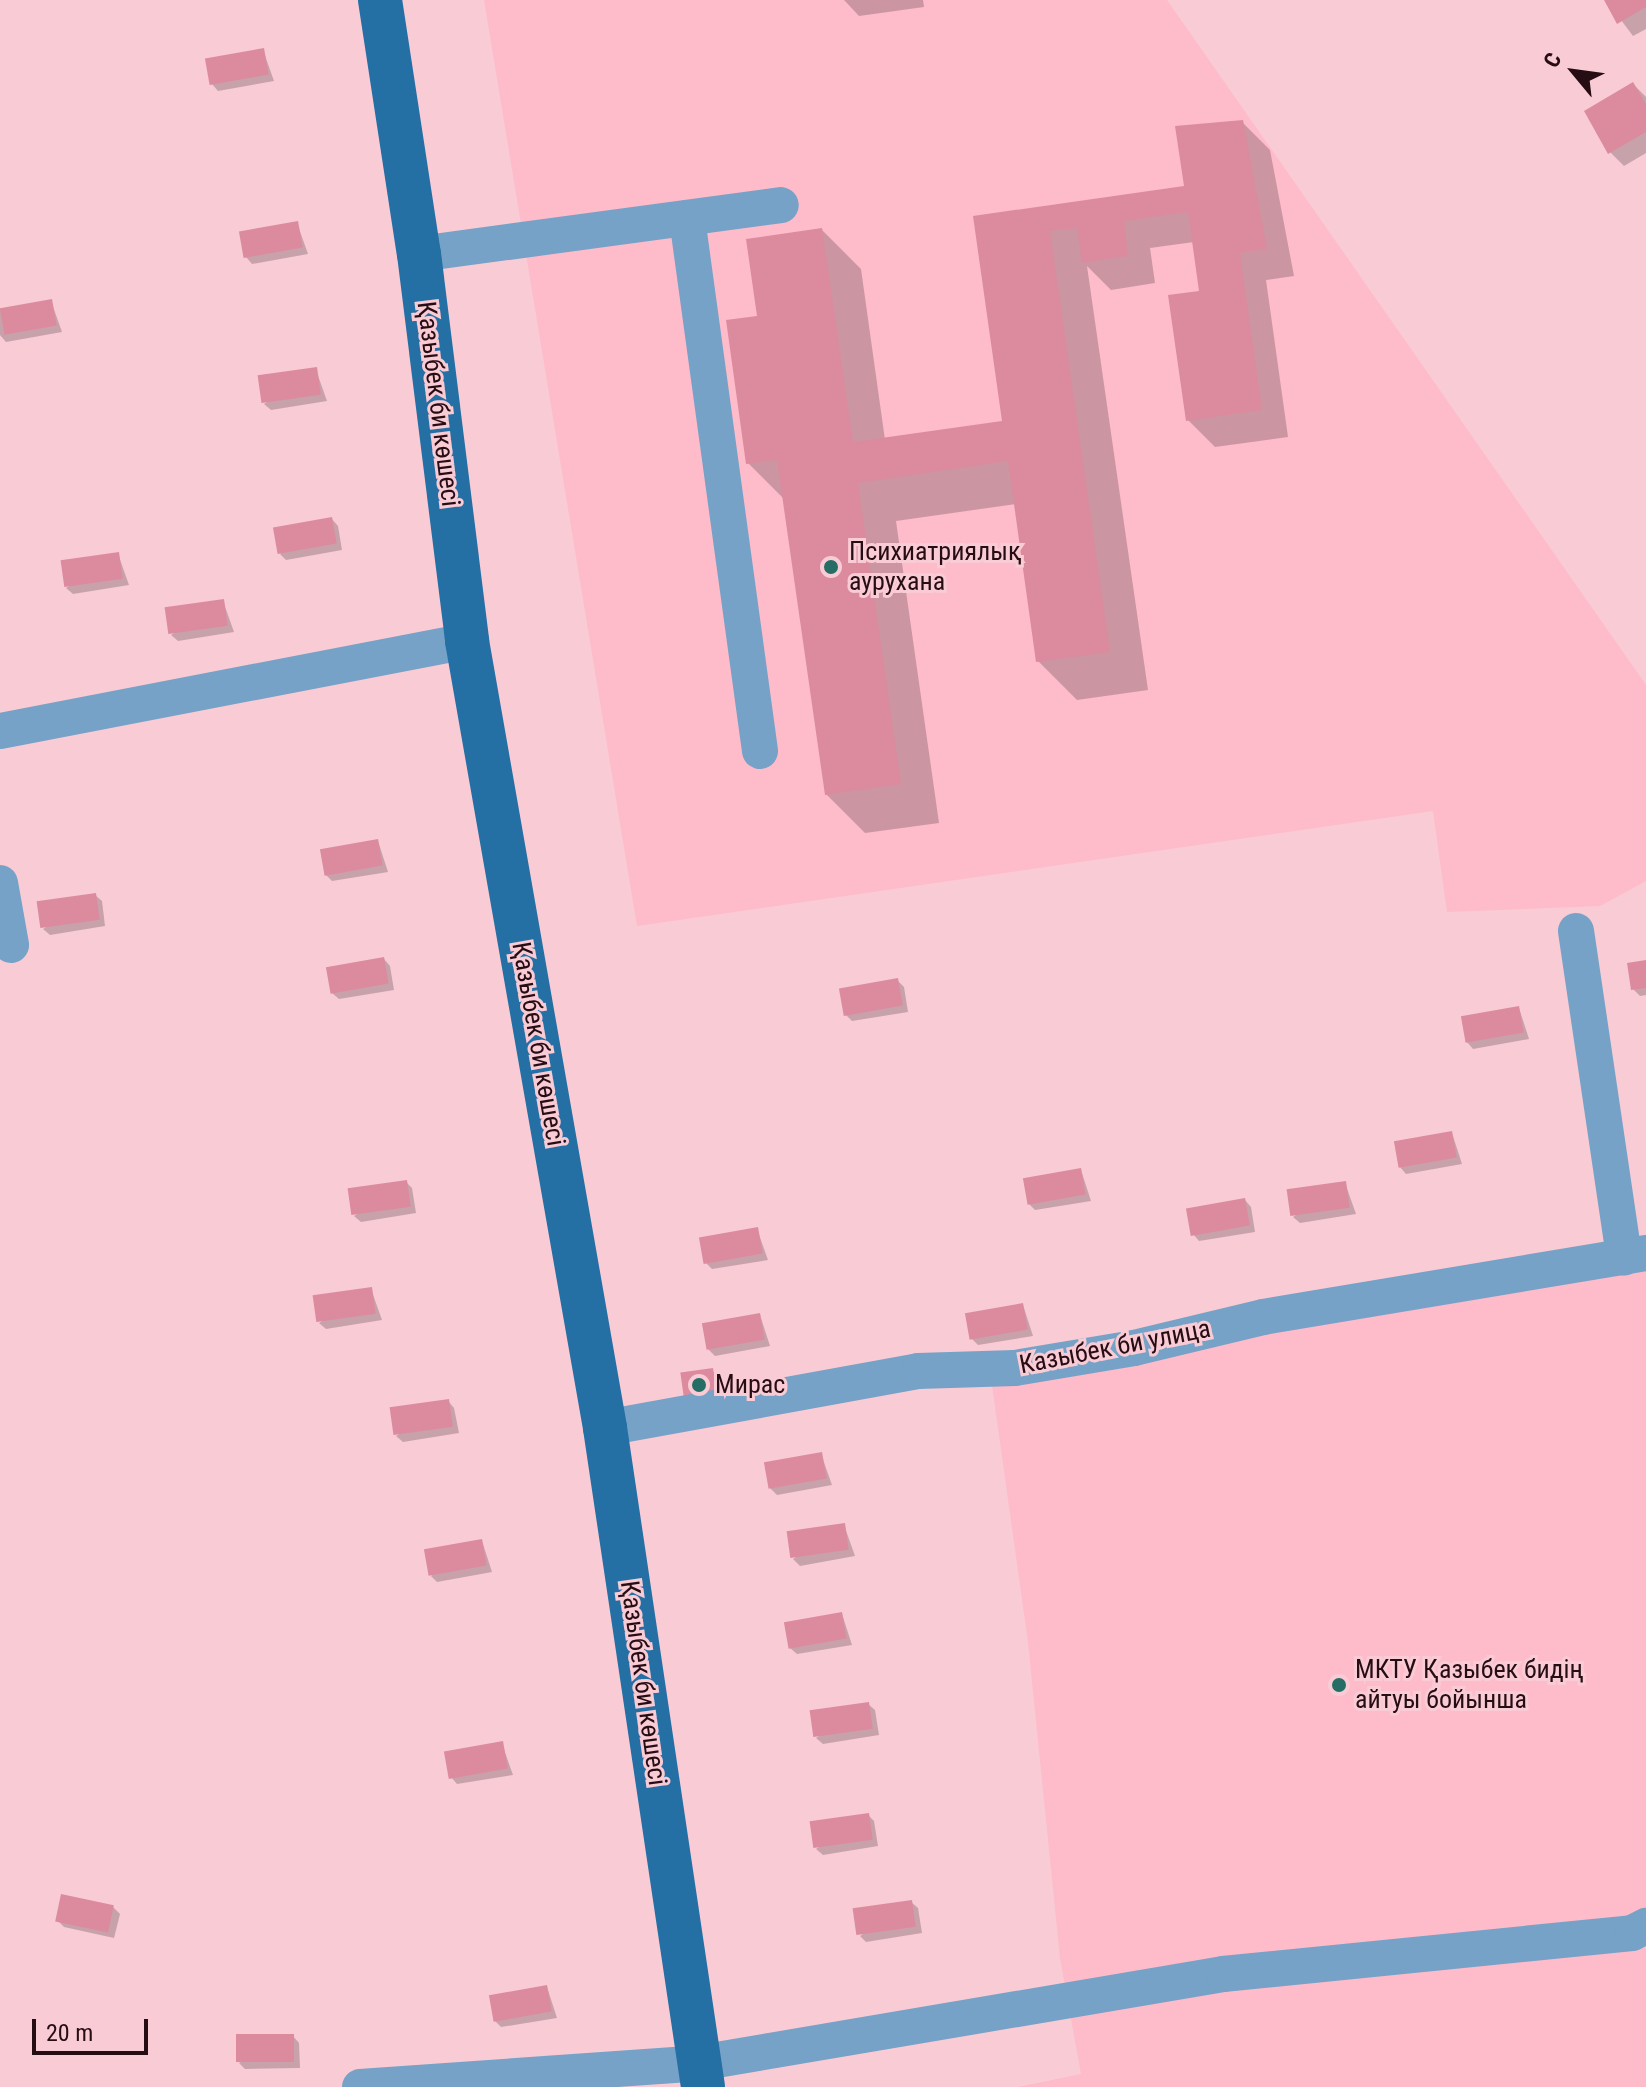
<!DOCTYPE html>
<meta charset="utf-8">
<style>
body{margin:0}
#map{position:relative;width:1646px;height:2087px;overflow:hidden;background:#f9cbd5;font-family:"Roboto Condensed",sans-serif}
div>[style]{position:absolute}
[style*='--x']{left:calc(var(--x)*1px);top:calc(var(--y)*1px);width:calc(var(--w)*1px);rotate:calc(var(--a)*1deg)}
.built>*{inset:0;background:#febbca}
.shadow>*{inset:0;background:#0003}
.building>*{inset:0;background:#dc8b9f;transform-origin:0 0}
.minor>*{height:36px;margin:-18px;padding:0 18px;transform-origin:18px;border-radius:18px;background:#75a2c6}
.major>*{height:44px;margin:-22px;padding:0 22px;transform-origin:22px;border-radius:22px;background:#246fa3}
.dots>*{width:22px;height:22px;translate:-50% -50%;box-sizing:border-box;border:4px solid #f9cbd5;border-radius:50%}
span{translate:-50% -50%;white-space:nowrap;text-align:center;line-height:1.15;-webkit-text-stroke:6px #f9cbd5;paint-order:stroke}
.street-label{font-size:26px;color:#260c13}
.poi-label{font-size:26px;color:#260c13}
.left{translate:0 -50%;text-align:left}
.north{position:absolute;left:1534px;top:32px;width:80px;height:80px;-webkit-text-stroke:6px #f9cbd5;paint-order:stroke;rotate:299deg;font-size:22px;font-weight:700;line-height:32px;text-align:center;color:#260c13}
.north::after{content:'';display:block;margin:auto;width:28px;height:36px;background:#260c13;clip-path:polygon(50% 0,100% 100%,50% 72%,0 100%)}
.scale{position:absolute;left:32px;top:2019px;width:116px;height:36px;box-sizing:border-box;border:4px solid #260c13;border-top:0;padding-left:10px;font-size:24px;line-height:28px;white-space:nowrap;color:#260c13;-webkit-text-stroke:6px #f9cbd5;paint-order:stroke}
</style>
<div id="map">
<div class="built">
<i style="clip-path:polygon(484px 0,1167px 0,1646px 685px,1646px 881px,1600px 906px,1447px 912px,1433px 811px,637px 926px)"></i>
<i style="clip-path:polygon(1646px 1270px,1646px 2087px,1018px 2087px,1081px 2074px,1060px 1958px,1028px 1642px,991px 1378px)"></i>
</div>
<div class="shadow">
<i style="clip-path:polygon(844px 0,923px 0,924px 7px,859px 16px)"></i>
<i style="clip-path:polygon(1606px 0,1646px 0,1646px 29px,1633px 36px)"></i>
<i style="clip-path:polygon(263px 50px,274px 81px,218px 91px,212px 84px)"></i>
<i style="clip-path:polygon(1633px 84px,1646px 97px,1646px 153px,1624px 166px,1610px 152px)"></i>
<i style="clip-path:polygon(1242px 122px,1270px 150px,1294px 276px,1266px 280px,1288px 437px,1215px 447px,1188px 420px,1201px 293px,1194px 242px,1150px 248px,1155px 283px,1111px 290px,1087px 266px,1148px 690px,1077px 700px,1038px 661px,1016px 504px,896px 521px,939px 823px,865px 833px,826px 794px,785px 500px,748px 463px,759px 317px,822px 230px,861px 269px,885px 440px,1004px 422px,975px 218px,1186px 188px)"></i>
<i style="clip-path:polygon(297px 223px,308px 254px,252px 264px,246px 257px)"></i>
<i style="clip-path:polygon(51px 301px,62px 332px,6px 342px,0 335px,0 310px)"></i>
<i style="clip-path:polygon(316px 370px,327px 401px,271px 410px,264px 404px)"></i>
<i style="clip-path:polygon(332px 519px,338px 526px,342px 550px,286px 560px,280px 554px)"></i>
<i style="clip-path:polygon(118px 554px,129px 585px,73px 594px,66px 588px)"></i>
<i style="clip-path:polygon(223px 601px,234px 632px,178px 641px,171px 635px)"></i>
<i style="clip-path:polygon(378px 841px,388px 872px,332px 881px,326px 875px)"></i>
<i style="clip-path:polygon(95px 895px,102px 901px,105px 926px,50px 935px,43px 929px)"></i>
<i style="clip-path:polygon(384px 959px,390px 966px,394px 990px,339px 999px,332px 993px)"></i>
<i style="clip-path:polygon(1646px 962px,1646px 995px,1640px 996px,1633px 989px)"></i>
<i style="clip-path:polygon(897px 980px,904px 987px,908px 1012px,852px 1021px,846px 1015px)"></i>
<i style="clip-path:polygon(1519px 1008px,1529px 1039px,1473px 1049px,1467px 1042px)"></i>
<i style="clip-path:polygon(1452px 1133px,1462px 1164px,1406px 1174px,1400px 1167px)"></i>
<i style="clip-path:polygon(1081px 1170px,1091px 1201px,1035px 1210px,1029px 1204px)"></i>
<i style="clip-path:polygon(406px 1182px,412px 1188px,416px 1213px,361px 1222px,354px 1216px)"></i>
<i style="clip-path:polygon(1345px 1183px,1356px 1214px,1300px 1223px,1293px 1217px)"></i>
<i style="clip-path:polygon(1245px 1200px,1251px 1207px,1255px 1232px,1199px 1241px,1193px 1234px)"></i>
<i style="clip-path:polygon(757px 1229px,768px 1260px,712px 1269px,706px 1263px)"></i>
<i style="clip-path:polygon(371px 1289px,382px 1320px,326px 1329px,319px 1323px)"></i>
<i style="clip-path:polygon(1023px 1305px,1033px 1336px,978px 1345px,972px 1339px)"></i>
<i style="clip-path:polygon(760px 1315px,770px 1346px,715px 1356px,708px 1349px)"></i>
<i style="clip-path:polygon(712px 1370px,733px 1391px,707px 1423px)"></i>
<i style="clip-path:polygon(448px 1401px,454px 1408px,459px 1433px,403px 1442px,396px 1436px)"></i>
<i style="clip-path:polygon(821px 1454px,832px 1485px,777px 1495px,770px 1488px)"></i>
<i style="clip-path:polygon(844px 1525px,855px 1556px,800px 1566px,793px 1559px)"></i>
<i style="clip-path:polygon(482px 1541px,492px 1572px,437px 1582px,431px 1576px)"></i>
<i style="clip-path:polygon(842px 1614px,852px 1645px,797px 1654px,790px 1648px)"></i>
<i style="clip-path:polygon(868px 1704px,875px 1710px,879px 1735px,823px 1744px,816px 1738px)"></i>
<i style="clip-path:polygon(502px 1744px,513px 1775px,457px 1784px,451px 1777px)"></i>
<i style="clip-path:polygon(868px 1815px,874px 1821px,878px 1846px,823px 1855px,816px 1849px)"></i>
<i style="clip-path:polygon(911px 1902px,918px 1908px,922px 1933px,866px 1942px,860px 1936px)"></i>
<i style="clip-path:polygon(113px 1907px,120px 1914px,114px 1938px,64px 1927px,58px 1921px)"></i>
<i style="clip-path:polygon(547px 1987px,557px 2018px,501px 2027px,495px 2021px)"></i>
<i style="clip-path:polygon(293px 2036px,299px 2043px,300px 2068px,245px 2069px,239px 2063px)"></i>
</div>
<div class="building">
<i style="clip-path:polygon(1604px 0,1646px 0,1646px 7px,1617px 24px)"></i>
<i style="left:264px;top:48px;width:27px;height:60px;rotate:80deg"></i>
<i style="clip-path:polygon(1633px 82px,1646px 104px,1646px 132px,1608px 154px,1584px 111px)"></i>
<i style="clip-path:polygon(1243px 120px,1267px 249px,1240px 253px,1262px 410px,1186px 421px,1168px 295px,1199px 291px,1188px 212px,1124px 221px,1128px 256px,1082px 263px,1077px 228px,1050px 231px,1110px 652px,1036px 662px,1008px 461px,858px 483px,901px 784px,825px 795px,777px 460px,746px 464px,726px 320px,757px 316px,746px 239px,822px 228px,853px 442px,1002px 421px,973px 216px,1184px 186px,1175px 126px)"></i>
<i style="left:298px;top:221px;width:27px;height:60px;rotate:80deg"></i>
<i style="left:52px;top:299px;width:27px;height:53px;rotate:80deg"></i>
<i style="left:317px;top:367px;width:28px;height:60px;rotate:82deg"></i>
<i style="left:332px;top:517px;width:27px;height:60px;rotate:80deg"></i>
<i style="left:119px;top:552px;width:27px;height:59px;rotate:82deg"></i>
<i style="left:224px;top:599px;width:27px;height:60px;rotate:82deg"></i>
<i style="left:378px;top:839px;width:27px;height:59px;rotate:80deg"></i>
<i style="left:96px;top:893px;width:27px;height:60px;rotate:82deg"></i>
<i style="left:384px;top:957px;width:27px;height:59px;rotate:80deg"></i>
<i style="clip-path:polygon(1646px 960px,1646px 988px,1631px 990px,1627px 963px)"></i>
<i style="left:898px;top:978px;width:28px;height:60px;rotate:80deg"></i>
<i style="left:1519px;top:1006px;width:27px;height:59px;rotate:80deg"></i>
<i style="left:1452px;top:1131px;width:27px;height:59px;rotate:80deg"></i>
<i style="left:1081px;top:1168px;width:27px;height:59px;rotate:80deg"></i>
<i style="left:407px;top:1180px;width:27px;height:60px;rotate:82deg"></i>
<i style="left:1346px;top:1181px;width:27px;height:60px;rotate:82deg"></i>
<i style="left:1245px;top:1198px;width:28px;height:60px;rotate:80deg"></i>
<i style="left:758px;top:1227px;width:27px;height:60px;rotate:80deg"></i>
<i style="left:372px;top:1287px;width:27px;height:60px;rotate:82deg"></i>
<i style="left:1023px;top:1303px;width:27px;height:59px;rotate:80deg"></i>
<i style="left:760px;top:1313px;width:27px;height:59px;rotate:80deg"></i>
<i style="left:713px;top:1368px;width:30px;height:33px;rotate:82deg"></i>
<i style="left:449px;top:1399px;width:28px;height:60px;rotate:82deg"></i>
<i style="left:822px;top:1452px;width:27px;height:59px;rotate:80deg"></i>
<i style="left:845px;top:1523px;width:27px;height:59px;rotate:82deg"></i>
<i style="left:482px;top:1539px;width:27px;height:59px;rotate:80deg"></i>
<i style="left:842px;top:1612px;width:27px;height:59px;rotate:80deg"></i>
<i style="left:869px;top:1702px;width:27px;height:60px;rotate:82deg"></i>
<i style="left:503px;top:1741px;width:28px;height:60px;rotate:80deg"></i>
<i style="left:869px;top:1813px;width:27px;height:60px;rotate:82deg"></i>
<i style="left:61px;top:1894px;width:54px;height:28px;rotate:12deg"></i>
<i style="left:912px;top:1900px;width:27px;height:60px;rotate:82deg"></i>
<i style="left:547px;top:1985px;width:27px;height:59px;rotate:80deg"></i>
<i style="left:294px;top:2034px;width:28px;height:58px;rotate:90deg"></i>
</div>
<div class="minor">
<i style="--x:687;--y:218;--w:538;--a:82.2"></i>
<i style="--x:419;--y:254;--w:365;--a:-7.7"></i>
<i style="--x:0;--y:731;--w:476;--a:-10.9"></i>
<i style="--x:0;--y:883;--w:63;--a:79.9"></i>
<i style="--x:1576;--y:931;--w:330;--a:81.6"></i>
<i style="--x:605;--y:1428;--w:318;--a:-10.3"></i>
<i style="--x:918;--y:1371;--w:97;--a:-1.8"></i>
<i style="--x:1015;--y:1368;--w:121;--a:-9.5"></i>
<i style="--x:1134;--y:1348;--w:133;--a:-13.5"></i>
<i style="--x:1263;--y:1317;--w:388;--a:-9.5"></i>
<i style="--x:360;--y:2087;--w:340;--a:-4"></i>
<i style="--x:699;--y:2063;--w:532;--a:-9.64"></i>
<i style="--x:1223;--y:1974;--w:411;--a:-5.7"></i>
<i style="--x:1632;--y:1933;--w:16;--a:-27"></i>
</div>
<div class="major">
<i style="--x:380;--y:0;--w:257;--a:81.3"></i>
<i style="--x:419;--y:254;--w:390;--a:82.9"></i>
<i style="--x:467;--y:641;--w:799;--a:80.05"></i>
<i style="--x:605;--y:1428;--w:666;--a:81.54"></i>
</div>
<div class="dots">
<i style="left:831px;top:567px;background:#266d65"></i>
<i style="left:699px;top:1385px;background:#266d65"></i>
<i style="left:1339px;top:1685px;background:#266d65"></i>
</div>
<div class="street-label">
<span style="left:438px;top:404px;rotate:83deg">Қазыбек би көшесі</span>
<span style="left:538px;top:1044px;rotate:80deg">Қазыбек би көшесі</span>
<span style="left:1115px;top:1347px;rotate:-11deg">Казыбек би улица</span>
<span style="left:643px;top:1683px;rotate:82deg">Қазыбек би көшесі</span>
</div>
<div class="poi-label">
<span class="left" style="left:849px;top:567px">Психиатриялық<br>аурухана</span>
<span class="left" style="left:715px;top:1385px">Мирас</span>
<span class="left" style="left:1355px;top:1685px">МКТУ Қазыбек бидің<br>айтуы бойынша</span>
</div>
<div class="north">С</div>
<div class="scale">20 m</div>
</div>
